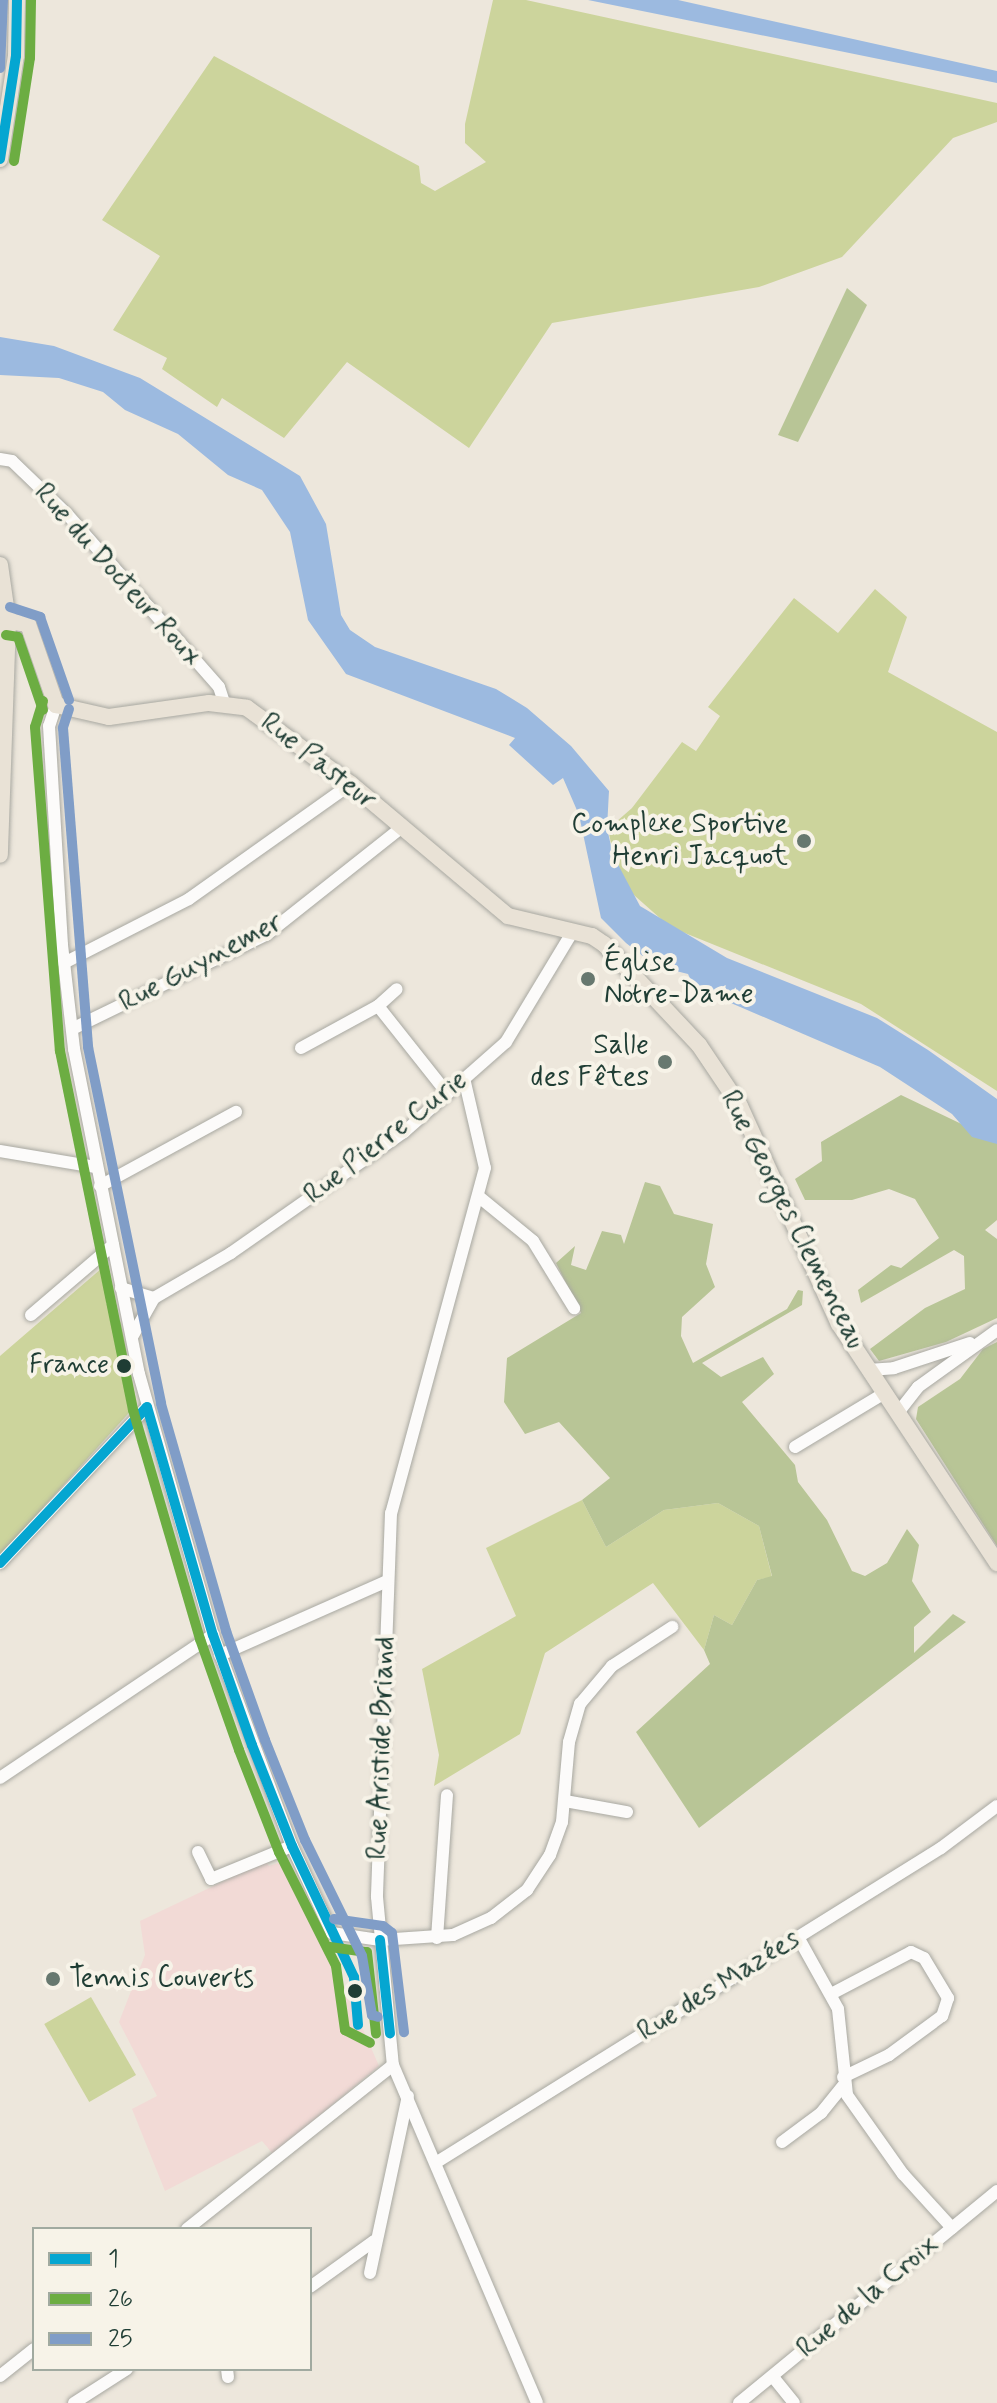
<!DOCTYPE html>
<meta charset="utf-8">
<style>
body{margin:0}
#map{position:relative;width:997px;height:2403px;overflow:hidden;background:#ede7dc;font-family:Mynerve,sans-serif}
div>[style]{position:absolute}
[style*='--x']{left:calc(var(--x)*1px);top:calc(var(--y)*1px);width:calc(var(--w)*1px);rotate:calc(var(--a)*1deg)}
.built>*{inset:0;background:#f2dad6}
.green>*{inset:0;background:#ccd49c;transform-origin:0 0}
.forest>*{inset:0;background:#b8c596}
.water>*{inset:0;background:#9cbae0}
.roads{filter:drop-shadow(0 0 2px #a8a8a1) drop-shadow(0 0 2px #a8a8a1)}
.minor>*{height:12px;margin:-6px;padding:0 6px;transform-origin:6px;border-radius:6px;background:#fcfbfa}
.major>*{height:16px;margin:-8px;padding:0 8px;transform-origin:8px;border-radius:8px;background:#e9e2d6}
.bus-1>*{height:10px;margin:-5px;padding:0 5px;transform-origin:5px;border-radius:5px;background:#05a6d1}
.bus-2>*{height:10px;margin:-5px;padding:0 5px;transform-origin:5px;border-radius:5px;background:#6cad42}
.bus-3>*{height:10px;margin:-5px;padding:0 5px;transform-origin:5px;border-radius:5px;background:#809dc7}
.dots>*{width:22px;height:22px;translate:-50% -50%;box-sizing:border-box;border:4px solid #f7f3e8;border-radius:50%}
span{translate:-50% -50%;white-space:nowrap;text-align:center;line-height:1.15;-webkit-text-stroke:8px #f7f3e8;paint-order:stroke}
.bus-label{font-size:26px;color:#1f3d34}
.right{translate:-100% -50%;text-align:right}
.street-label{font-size:28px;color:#1f3d34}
.poi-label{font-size:28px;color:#1f3d34}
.left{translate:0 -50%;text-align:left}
.legend{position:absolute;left:32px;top:2227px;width:280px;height:144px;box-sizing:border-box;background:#f7f3e8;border:2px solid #a1aaa0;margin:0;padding:10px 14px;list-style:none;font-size:24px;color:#1f3d34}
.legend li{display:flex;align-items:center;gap:16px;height:40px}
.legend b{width:40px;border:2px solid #a1aaa0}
</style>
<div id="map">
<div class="built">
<i style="clip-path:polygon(266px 1861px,269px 1866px,284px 1861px,294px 1871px,379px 2066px,273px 2154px,262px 2141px,165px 2191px,132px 2109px,157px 2096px,119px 2022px,145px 1955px,140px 1921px)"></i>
</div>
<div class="green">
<i style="clip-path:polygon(493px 0,526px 0,997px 103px,997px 122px,953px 138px,842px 257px,759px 287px,552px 323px,469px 448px,347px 362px,284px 438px,222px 398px,217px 407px,162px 369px,167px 358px,113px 330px,160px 256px,102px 220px,214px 56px,419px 166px,421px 183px,435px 191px,486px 162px,465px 143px,465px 124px)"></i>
<i style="clip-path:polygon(875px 589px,907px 617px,888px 672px,997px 732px,997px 1091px,861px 1004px,670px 927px,626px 888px,613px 853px,608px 829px,632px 808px,682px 742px,696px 751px,720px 716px,708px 707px,794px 598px,838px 633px)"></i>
<i style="clip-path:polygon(102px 1268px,112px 1299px,106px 1303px,121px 1323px,137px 1404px,0 1555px,0 1356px)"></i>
<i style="clip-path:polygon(582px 1500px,606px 1547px,664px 1510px,718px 1503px,759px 1526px,772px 1577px,757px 1580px,732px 1625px,714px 1615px,704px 1650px,653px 1583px,545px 1653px,520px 1734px,434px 1786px,439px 1755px,422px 1669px,516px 1616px,486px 1548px)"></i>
<i style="left:91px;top:1997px;width:90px;height:54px;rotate:60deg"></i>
</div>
<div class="forest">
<i style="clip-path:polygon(847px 288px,867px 305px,798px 442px,778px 435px)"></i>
<i style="clip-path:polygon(901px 1095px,997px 1141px,997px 1220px,985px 1230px,997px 1239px,997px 1318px,946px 1342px,879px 1361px,870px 1349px,925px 1308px,965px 1289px,964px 1256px,954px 1250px,861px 1303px,858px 1290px,891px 1265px,901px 1268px,939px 1238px,915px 1199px,889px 1189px,852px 1200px,805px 1200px,795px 1179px,822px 1161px,821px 1142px)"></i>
<i style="clip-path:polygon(645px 1182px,660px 1186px,674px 1214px,713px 1224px,706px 1264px,715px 1287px,682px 1317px,681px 1336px,693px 1363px,787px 1309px,798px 1290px,803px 1291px,802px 1305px,702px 1363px,721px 1377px,763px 1357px,774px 1374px,742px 1402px,795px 1465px,798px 1482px,827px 1520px,852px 1571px,865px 1576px,887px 1563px,907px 1529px,919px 1545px,912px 1581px,931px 1612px,914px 1627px,914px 1653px,953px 1614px,966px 1622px,699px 1828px,636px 1732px,710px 1664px,704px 1650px,714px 1615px,732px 1625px,757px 1580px,772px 1576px,759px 1526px,718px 1503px,664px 1510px,606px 1547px,582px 1500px,610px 1478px,559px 1422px,525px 1434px,504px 1402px,507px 1358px,581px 1313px,556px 1263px,575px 1246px,571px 1265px,586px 1270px,602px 1231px,621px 1235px,624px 1244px)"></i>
<i style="clip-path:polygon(997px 1342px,997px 1546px,916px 1419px,918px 1407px,960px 1379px,983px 1349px)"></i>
</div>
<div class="water">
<i style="clip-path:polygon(588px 0,678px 0,997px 71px,997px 83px)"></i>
<i style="clip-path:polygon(0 337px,54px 346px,140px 378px,300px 476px,326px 524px,341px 615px,350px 630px,375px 647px,496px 689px,527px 708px,571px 746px,609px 791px,607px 828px,613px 855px,640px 906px,727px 958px,877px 1018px,928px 1050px,997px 1099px,997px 1144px,972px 1137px,952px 1114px,880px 1067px,710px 994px,693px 985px,688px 974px,672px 970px,666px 974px,626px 943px,601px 918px,579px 815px,563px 778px,553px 785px,509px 745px,515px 738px,346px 674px,308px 620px,290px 532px,262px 490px,228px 475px,178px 434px,125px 410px,103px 392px,59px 378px,0 375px)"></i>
</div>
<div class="roads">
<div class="minor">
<i style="--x:0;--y:459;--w:12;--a:9"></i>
<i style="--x:12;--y:461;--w:76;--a:43.9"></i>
<i style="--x:67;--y:514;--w:230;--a:48.7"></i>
<i style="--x:219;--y:687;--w:16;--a:72"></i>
<i style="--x:56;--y:705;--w:22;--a:108"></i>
<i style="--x:49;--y:726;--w:219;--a:86.6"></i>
<i style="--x:62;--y:945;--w:105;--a:83.4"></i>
<i style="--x:74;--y:1049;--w:331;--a:78.7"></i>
<i style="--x:139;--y:1374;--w:271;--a:74.2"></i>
<i style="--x:213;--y:1635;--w:225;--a:69.5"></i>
<i style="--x:292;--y:1846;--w:96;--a:65.3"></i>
<i style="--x:332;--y:1933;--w:49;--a:8.3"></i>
<i style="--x:380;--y:1940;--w:73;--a:-3.9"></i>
<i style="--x:453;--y:1935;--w:42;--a:-24.1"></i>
<i style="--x:491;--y:1918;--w:46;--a:-37.9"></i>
<i style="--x:527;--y:1890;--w:42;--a:-56.7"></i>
<i style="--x:550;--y:1855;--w:35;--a:-70"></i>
<i style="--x:562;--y:1822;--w:80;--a:-85"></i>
<i style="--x:569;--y:1742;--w:40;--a:-74"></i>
<i style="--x:580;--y:1704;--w:50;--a:-49.9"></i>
<i style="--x:612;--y:1666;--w:72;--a:-33"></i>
<i style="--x:64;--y:963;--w:140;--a:-27.1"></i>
<i style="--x:189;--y:899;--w:199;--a:-35.4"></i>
<i style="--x:378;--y:1006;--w:25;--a:-42"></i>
<i style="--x:72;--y:1029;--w:216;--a:-25.9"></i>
<i style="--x:266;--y:935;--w:172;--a:-38.4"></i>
<i style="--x:301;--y:1048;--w:88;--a:-28.6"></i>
<i style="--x:378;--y:1006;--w:111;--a:51.6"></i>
<i style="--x:464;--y:1078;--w:92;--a:76.9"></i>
<i style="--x:485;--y:1168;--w:358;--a:105.2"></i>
<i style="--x:391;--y:1513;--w:384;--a:92.1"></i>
<i style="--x:377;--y:1897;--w:169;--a:84.6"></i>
<i style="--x:393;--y:2065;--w:367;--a:66.9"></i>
<i style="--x:0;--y:1151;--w:97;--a:9.5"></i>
<i style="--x:100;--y:1186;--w:155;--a:-28.6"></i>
<i style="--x:478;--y:1196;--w:71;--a:39.3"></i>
<i style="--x:533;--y:1241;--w:79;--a:58.5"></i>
<i style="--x:121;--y:1288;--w:34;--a:17"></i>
<i style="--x:31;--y:1315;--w:108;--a:-40.5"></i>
<i style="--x:132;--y:1337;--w:45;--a:-60.6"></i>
<i style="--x:154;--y:1298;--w:89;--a:-30.3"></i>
<i style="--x:231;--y:1253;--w:211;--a:-35"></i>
<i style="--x:404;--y:1132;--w:136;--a:-41.4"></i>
<i style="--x:506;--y:1042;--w:130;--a:-58.9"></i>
<i style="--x:868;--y:1370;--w:26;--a:-4"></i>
<i style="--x:894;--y:1368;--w:80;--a:-18.2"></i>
<i style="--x:897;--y:1414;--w:34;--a:-52"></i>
<i style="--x:918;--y:1387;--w:97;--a:-35.8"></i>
<i style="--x:795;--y:1447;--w:103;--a:-31.1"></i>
<i style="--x:0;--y:1563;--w:214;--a:-46.7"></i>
<i style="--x:220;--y:1655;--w:183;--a:-23.9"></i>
<i style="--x:0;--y:1778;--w:257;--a:-33.9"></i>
<i style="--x:565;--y:1801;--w:63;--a:10.1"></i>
<i style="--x:198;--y:1852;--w:30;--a:64"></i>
<i style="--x:211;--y:1879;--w:87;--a:-22.2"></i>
<i style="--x:798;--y:1937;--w:82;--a:60.9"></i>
<i style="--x:838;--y:2009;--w:86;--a:84"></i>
<i style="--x:847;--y:2095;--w:97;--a:54.7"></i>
<i style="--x:903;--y:2174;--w:73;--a:47.8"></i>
<i style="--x:437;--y:1938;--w:143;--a:-86"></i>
<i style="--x:833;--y:1993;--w:88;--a:-27.7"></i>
<i style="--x:911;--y:1952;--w:14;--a:25"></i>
<i style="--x:924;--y:1958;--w:47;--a:59"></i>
<i style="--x:948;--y:1998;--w:19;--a:108"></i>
<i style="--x:942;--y:2016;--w:66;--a:143.7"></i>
<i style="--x:889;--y:2055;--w:51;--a:154.4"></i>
<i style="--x:782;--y:2142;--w:49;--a:-36.6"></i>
<i style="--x:821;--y:2113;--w:35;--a:-51"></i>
<i style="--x:437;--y:2162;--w:594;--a:-31.92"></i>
<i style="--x:941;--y:1848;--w:70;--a:-36.9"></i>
<i style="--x:187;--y:2229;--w:263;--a:-38.5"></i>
<i style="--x:370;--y:2273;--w:181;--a:-77.9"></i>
<i style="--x:310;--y:2287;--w:79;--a:-35.7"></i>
<i style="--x:227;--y:2369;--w:8;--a:83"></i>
<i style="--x:0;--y:2376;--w:43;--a:-38.5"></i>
<i style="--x:773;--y:2377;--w:33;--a:51"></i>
<i style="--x:74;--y:2403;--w:63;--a:-32.7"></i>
<i style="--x:739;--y:2403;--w:334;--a:-39.4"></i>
</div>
<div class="major">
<i style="--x:0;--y:159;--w:104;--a:-81.2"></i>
<i style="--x:16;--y:56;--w:56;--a:-89"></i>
<i style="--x:0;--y:565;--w:57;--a:81.9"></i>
<i style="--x:8;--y:621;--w:234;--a:92"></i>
<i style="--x:8;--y:621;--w:20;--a:9"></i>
<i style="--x:28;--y:624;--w:86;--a:70.9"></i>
<i style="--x:56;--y:705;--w:54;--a:12.8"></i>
<i style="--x:109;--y:717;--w:101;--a:-8"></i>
<i style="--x:209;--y:703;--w:38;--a:7"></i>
<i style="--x:247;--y:708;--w:129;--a:36.2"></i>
<i style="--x:351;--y:784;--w:205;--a:40.1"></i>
<i style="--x:508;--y:916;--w:86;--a:13.4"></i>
<i style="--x:592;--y:936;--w:14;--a:34"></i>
<i style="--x:604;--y:944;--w:139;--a:46.8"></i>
<i style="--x:699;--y:1045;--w:73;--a:56.1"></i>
<i style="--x:740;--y:1106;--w:239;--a:65.6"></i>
<i style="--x:839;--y:1324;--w:287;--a:56.5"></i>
</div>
</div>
<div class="bus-1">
<i style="--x:0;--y:159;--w:104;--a:-81.2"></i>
<i style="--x:16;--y:56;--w:56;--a:-89"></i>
<i style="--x:147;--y:1407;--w:237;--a:73.9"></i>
<i style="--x:213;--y:1635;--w:117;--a:70.5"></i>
<i style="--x:252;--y:1745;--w:109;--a:68.4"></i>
<i style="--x:292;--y:1846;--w:145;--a:64.7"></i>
<i style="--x:354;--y:1977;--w:48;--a:85.2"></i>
<i style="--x:0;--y:1563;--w:214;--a:-46.7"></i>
<i style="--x:380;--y:1940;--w:94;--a:83.9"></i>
</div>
<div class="bus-2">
<i style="--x:14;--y:161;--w:104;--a:-81.2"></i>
<i style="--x:30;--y:58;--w:58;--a:-89"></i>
<i style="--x:6;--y:635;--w:12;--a:9"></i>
<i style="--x:18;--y:637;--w:77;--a:71.1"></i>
<i style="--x:43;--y:701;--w:27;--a:107"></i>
<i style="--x:35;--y:727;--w:325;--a:85.6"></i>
<i style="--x:60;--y:1051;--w:366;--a:78.5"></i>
<i style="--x:133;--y:1410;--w:239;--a:73.7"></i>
<i style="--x:200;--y:1639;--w:118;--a:70.6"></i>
<i style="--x:239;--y:1750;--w:110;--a:68.6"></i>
<i style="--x:279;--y:1852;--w:127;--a:63.4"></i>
<i style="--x:336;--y:1966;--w:65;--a:82"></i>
<i style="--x:345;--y:2030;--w:28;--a:27"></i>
<i style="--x:330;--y:1947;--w:37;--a:8"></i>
<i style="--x:367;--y:1952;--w:82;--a:83.7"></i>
</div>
<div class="bus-3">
<i style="--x:0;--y:68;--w:68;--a:-87.5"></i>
<i style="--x:10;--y:607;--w:32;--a:18"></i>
<i style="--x:40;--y:617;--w:88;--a:70.7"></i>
<i style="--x:69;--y:709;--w:20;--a:108"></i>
<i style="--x:63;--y:728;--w:320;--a:85.5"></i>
<i style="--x:88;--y:1047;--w:364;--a:78.4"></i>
<i style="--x:161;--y:1404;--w:236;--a:74"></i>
<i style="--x:226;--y:1631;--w:116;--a:70.3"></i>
<i style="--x:265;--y:1740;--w:108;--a:68.2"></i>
<i style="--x:305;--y:1840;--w:129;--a:63.8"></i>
<i style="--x:362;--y:1956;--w:60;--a:80.4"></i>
<i style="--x:372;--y:2015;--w:6;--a:18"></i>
<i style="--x:334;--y:1919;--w:49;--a:8.1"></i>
<i style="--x:383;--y:1926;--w:11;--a:38"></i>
<i style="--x:392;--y:1933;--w:100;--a:83.1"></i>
</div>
<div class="dots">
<i style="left:804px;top:841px;background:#67786f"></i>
<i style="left:588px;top:979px;background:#67786f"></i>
<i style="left:665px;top:1062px;background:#67786f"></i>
<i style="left:124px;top:1366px;background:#1f3d34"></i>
<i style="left:53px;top:1979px;background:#67786f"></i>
<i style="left:355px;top:1991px;background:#1f3d34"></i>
</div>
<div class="bus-label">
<span class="right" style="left:109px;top:1366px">France</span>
</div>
<div class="street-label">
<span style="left:117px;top:575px;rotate:48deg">Rue du Docteur Roux</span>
<span style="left:318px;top:762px;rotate:38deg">Rue Pasteur</span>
<span style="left:201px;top:963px;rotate:-28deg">Rue Guynemer</span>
<span style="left:386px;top:1138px;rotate:-38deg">Rue Pierre Curie</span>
<span style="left:792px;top:1220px;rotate:63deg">Rue Georges Clemenceau</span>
<span style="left:382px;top:1748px;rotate:-88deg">Rue Aristide Briand</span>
<span style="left:719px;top:1986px;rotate:-32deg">Rue des Mazées</span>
<span style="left:868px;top:2297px;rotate:-40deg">Rue de la Croix</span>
</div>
<div class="poi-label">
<span class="right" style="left:788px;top:841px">Complexe Sportive<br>Henri Jacquot</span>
<span class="left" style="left:604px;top:979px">Église<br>Notre-Dame</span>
<span class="right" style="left:649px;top:1062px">Salle<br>des Fêtes</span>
<span class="left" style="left:69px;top:1979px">Tennis Couverts</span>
</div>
<ul class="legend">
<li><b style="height:10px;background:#05a6d1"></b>1</li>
<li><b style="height:10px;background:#6cad42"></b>26</li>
<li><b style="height:10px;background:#809dc7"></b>25</li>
</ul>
</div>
